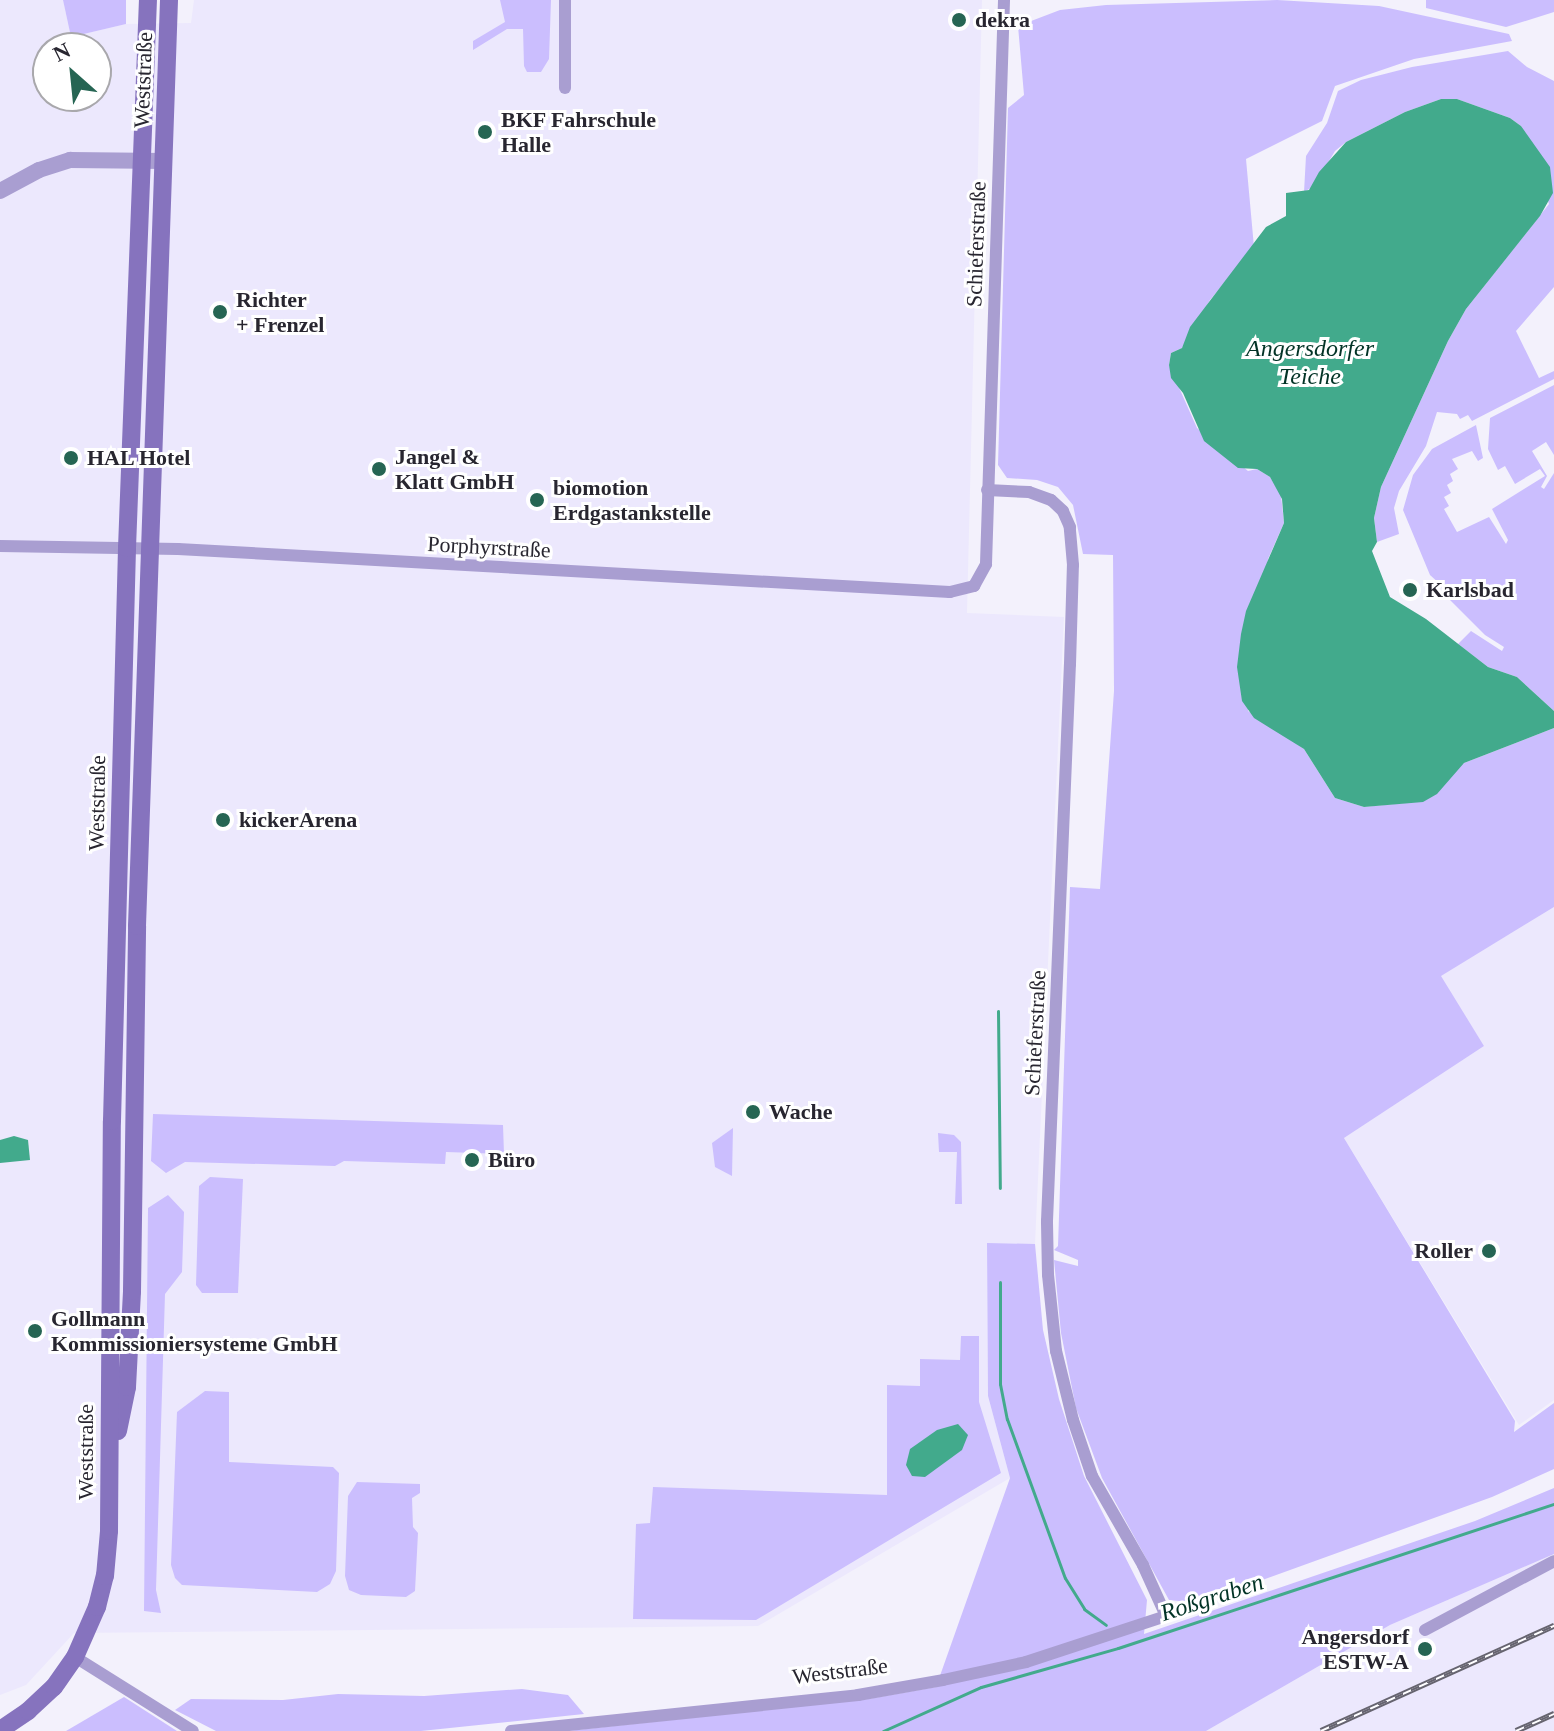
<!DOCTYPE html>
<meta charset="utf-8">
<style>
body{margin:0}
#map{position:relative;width:1554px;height:1731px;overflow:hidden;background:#f3f1fc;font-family:"Times New Roman",serif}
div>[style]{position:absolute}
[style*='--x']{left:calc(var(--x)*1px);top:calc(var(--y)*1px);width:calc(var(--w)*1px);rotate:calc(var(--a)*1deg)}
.built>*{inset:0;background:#ece8fd}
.green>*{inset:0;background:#cbbefe}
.water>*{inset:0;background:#42aa8c}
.stream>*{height:3px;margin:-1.5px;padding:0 1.5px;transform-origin:1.5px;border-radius:1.5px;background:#42aa8c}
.minor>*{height:12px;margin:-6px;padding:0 6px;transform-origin:6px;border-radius:6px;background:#a99ed1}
.tertiary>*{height:16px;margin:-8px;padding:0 8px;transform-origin:8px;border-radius:8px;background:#a99ed1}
.secondary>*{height:18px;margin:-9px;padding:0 9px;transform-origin:9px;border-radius:9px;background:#8673be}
.rail>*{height:6px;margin-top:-3px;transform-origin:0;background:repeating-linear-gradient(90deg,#fff 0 9px,#66646f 0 18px);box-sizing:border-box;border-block:2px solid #66646f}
.dots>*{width:22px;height:22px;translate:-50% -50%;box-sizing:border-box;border:4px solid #fff;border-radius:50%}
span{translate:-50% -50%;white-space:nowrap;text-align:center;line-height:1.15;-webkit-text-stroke:6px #fff;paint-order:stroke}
.poi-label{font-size:22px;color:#282630;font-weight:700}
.left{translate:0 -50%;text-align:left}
.right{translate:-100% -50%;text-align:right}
.street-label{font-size:22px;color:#282630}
.water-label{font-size:24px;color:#023326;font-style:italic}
.north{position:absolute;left:32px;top:32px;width:80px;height:80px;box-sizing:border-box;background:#fff;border:2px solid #a9a8ac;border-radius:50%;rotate:333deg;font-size:22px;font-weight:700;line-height:32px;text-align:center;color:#282630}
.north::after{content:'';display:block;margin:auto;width:28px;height:36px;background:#266553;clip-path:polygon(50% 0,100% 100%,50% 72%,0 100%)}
</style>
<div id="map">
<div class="built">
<i style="clip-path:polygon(evenodd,0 0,63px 0,71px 37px,126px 24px,191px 23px,194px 0,982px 0,967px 613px,1064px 617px,1035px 1244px,987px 1244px,988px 1396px,1010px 1478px,758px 1626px,74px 1633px,26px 1685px,0 1695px,0 0,48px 48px,96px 48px,96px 96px,48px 96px,48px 48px)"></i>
<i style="clip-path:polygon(1554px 907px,1554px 1400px,1519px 1425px,1344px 1138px,1484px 1046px,1440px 976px)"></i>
<i style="clip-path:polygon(1554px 1554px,1554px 1731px,1206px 1731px,1390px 1625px)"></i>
</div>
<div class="green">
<i style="clip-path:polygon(63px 0,126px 0,126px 24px,71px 37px)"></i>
<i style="clip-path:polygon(500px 0,551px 0,549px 59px,541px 72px,527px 72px,524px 66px,523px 29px,507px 29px,473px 50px,473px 41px,505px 22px)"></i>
<i style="clip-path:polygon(1277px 0,1379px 6px,1509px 34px,1512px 41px,1414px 59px,1335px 86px,1322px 121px,1246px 159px,1254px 247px,1210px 300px,1182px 348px,1171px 353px,1169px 365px,1197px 428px,1248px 471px,1257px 469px,1270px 477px,1281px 495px,1284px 523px,1268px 559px,1248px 711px,1304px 749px,1335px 798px,1364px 807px,1404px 803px,1464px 763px,1554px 728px,1554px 907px,1441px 976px,1484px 1046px,1344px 1138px,1515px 1421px,1514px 1432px,1554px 1403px,1554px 1469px,1492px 1497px,1199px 1603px,1169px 1600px,1102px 1478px,1076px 1408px,1061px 1333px,1054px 1260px,1078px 1266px,1078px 1260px,1054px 1250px,1058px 1246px,1070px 887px,1100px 889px,1114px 691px,1113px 555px,1083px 554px,1073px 505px,1058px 487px,1037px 480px,1007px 478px,998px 465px,1008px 108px,1024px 95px,1018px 26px,1060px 10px,1106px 5px)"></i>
<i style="clip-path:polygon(1426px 0,1554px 0,1554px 12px,1506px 27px,1426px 8px)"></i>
<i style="clip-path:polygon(1508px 51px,1527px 67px,1554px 81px,1554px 287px,1516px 331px,1539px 378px,1554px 371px,1554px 379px,1472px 421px,1468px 415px,1460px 419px,1457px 414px,1437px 412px,1426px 446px,1399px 491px,1394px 508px,1399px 534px,1377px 542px,1374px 518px,1381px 487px,1448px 341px,1466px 309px,1549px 204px,1521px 126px,1510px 118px,1457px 99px,1441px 99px,1405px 112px,1346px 142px,1335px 151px,1314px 186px,1304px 192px,1306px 156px,1327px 123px,1338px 91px,1361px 80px,1412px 67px)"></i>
<i style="clip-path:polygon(1554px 385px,1554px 455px,1546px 442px,1532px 451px,1547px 476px,1541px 487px,1544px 489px,1554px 473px,1554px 711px,1517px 677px,1488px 667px,1458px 644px,1471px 631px,1502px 651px,1504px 647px,1485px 635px,1444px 594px,1441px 585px,1430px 575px,1403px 510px,1413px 475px,1432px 449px,1476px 425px,1483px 458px,1478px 461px,1472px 451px,1452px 459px,1458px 469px,1450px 474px,1453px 481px,1447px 485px,1451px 493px,1444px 497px,1449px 506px,1444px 509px,1457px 532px,1489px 517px,1506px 544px,1508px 540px,1492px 509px,1545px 476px,1540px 469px,1515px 484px,1505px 466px,1498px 470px,1488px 449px,1490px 418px)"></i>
<i style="clip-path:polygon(153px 1114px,503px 1125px,504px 1154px,446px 1152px,445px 1164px,344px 1161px,335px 1166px,185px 1162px,166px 1173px,151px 1161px)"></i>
<i style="clip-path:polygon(733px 1128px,732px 1176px,715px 1167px,712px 1143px)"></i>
<i style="clip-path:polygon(938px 1133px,954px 1135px,961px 1142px,962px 1204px,955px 1204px,957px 1152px,939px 1152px)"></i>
<i style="clip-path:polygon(210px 1177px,243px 1179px,238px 1293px,202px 1293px,196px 1285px,199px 1186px)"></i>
<i style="clip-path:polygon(168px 1195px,184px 1212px,182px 1272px,165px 1294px,156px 1590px,161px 1613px,144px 1611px,148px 1208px)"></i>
<i style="clip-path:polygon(987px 1243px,1035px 1244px,1043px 1330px,1059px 1399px,1084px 1476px,1147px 1600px,1144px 1634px,1475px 1521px,1554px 1488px,1554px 1554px,1390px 1625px,1206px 1731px,567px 1731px,868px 1699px,936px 1687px,1010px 1478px,988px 1396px)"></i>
<i style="clip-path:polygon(961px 1336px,979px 1336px,979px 1402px,1001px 1473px,756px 1620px,633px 1619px,636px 1524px,650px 1523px,653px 1487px,887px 1495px,887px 1385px,920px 1386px,920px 1359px,960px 1360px)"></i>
<i style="clip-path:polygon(205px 1391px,229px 1392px,229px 1462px,333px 1467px,339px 1473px,336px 1571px,330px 1584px,317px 1592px,182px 1585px,175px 1578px,171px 1565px,177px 1412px)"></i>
<i style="clip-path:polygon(357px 1482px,420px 1484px,420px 1493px,412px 1498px,413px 1527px,418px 1533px,415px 1591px,406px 1597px,361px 1595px,349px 1590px,345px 1576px,348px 1496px)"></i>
<i style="clip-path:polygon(522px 1689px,568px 1695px,584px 1714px,421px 1731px,216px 1731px,175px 1710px,191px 1699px,283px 1700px,338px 1694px,424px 1696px)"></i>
<i style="clip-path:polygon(124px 1697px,177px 1731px,66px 1731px)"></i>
</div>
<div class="water">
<i style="clip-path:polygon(1441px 99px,1457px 99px,1510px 118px,1521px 126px,1550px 167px,1553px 193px,1540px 216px,1466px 309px,1448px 341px,1381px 487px,1374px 518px,1377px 542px,1372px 551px,1390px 597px,1426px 619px,1488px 667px,1517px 677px,1554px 711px,1554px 728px,1464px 763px,1437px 794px,1423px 802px,1364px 807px,1335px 798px,1304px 749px,1254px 718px,1242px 701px,1237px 667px,1241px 634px,1246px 611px,1284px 523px,1282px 499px,1270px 477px,1257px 469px,1238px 468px,1204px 441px,1183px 393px,1171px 378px,1169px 365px,1171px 353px,1182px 348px,1190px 327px,1266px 227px,1286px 216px,1286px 193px,1309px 190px,1319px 172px,1346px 142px,1405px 112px)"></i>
<i style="clip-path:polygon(14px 1136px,28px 1140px,30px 1160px,0 1163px,0 1140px)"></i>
<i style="clip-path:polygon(958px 1424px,968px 1435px,962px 1450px,925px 1477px,912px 1476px,906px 1465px,910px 1449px,937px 1430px)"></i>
</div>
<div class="stream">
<i style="--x:998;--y:1011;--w:177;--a:89.4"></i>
<i style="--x:1000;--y:1282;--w:102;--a:90"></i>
<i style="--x:1000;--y:1384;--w:36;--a:79"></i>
<i style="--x:1007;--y:1419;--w:169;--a:70"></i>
<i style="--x:1065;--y:1578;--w:36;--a:58"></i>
<i style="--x:1084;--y:1609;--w:27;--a:36"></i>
<i style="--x:883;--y:1731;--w:107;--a:-24.2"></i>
<i style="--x:981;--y:1687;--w:142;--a:-15.9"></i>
<i style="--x:1118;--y:1648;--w:459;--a:-18.3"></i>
</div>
<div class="minor">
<i style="--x:565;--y:0;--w:88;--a:90"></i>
<i style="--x:0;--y:546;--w:178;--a:1"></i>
<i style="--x:178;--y:549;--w:773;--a:3.19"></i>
<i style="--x:950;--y:592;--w:25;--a:-14"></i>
<i style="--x:974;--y:586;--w:25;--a:-61"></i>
<i style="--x:986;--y:564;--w:564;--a:-88.17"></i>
<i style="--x:1425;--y:1630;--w:146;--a:-28.1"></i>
<i style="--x:75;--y:1657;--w:139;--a:32.1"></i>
<i style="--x:511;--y:1731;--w:349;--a:-5.9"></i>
<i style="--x:858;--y:1695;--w:86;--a:-10"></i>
<i style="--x:943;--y:1680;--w:85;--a:-12.2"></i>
<i style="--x:1026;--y:1662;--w:147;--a:-18.2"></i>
<i style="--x:1166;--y:1616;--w:56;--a:-114.3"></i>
<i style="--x:1143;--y:1565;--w:103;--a:-119.8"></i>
<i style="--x:1092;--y:1476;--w:59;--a:-108.7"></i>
<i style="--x:1073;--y:1420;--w:71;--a:-103.8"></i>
<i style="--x:1056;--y:1351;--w:76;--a:-96"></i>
<i style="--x:1048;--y:1275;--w:54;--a:-91.1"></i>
<i style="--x:1047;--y:1221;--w:557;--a:-87.64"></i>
<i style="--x:1070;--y:664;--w:99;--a:-88.3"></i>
<i style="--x:1073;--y:565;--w:38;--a:-95"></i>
<i style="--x:1070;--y:527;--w:17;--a:-114"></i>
<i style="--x:1063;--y:511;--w:16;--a:-137"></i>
<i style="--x:1051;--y:500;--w:23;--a:-160"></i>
<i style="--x:1029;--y:492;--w:42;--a:-177.3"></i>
</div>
<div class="tertiary">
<i style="--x:0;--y:191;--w:44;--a:-28.3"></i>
<i style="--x:39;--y:170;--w:33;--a:-18"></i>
<i style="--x:70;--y:160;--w:94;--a:0.6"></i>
</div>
<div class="secondary">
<i style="--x:118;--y:1431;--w:45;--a:-78.4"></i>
<i style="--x:127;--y:1387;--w:96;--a:-87"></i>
<i style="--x:132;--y:1291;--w:365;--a:-89.2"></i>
<i style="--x:137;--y:926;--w:927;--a:-88.02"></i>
<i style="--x:0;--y:1730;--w:34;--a:-34"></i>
<i style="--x:28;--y:1711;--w:35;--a:-43"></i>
<i style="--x:54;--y:1687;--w:37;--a:-55"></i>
<i style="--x:75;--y:1657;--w:55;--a:-66.3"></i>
<i style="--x:97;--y:1607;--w:32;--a:-76"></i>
<i style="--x:105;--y:1576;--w:45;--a:-84.9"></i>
<i style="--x:109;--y:1531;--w:410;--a:-89.6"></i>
<i style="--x:112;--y:1121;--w:573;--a:-88.5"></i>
<i style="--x:127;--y:548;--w:548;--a:-87.81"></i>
</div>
<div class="rail">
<i style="--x:1321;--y:1731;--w:256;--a:-24.3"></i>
<i style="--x:1516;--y:1731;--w:42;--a:-24.1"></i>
</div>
<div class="dots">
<i style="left:959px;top:20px;background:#266553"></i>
<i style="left:485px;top:132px;background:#266553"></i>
<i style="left:220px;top:312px;background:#266553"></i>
<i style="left:71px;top:458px;background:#266553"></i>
<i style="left:379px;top:469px;background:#266553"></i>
<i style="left:537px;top:500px;background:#266553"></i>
<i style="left:1410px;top:590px;background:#266553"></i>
<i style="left:223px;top:820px;background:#266553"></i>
<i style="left:753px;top:1112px;background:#266553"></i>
<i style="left:472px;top:1160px;background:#266553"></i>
<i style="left:1489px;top:1251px;background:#266553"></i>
<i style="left:35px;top:1331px;background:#266553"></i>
<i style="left:1425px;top:1649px;background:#266553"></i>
</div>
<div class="poi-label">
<span class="left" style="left:975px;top:20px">dekra</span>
<span class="left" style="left:501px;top:132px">BKF Fahrschule<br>Halle</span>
<span class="left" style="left:236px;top:312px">Richter<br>+ Frenzel</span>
<span class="left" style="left:395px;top:469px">Jangel &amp;<br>Klatt GmbH</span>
<span class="left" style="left:87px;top:458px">HAL Hotel</span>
<span class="left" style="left:553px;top:500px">biomotion<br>Erdgastankstelle</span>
<span class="left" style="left:1426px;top:590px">Karlsbad</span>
<span class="left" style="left:239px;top:820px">kickerArena</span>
<span class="left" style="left:769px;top:1112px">Wache</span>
<span class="left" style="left:488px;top:1160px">Büro</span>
<span class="right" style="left:1473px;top:1251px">Roller</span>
<span class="left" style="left:51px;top:1331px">Gollmann<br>Kommissioniersysteme GmbH</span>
<span class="right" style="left:1409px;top:1649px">Angersdorf<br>ESTW-A</span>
</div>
<div class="street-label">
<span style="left:143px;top:80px;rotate:-88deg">Weststraße</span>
<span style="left:976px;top:244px;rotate:-88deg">Schieferstraße</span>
<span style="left:489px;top:547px;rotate:3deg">Porphyrstraße</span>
<span style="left:97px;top:803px;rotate:-89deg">Weststraße</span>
<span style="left:1035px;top:1033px;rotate:-87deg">Schieferstraße</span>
<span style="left:86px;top:1452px;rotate:-90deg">Weststraße</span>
<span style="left:840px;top:1671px;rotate:-7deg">Weststraße</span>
</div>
<div class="water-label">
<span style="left:1310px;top:363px">Angersdorfer<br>Teiche</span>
<span style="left:1212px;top:1598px;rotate:-18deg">Roßgraben</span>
</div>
<div class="north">N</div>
</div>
